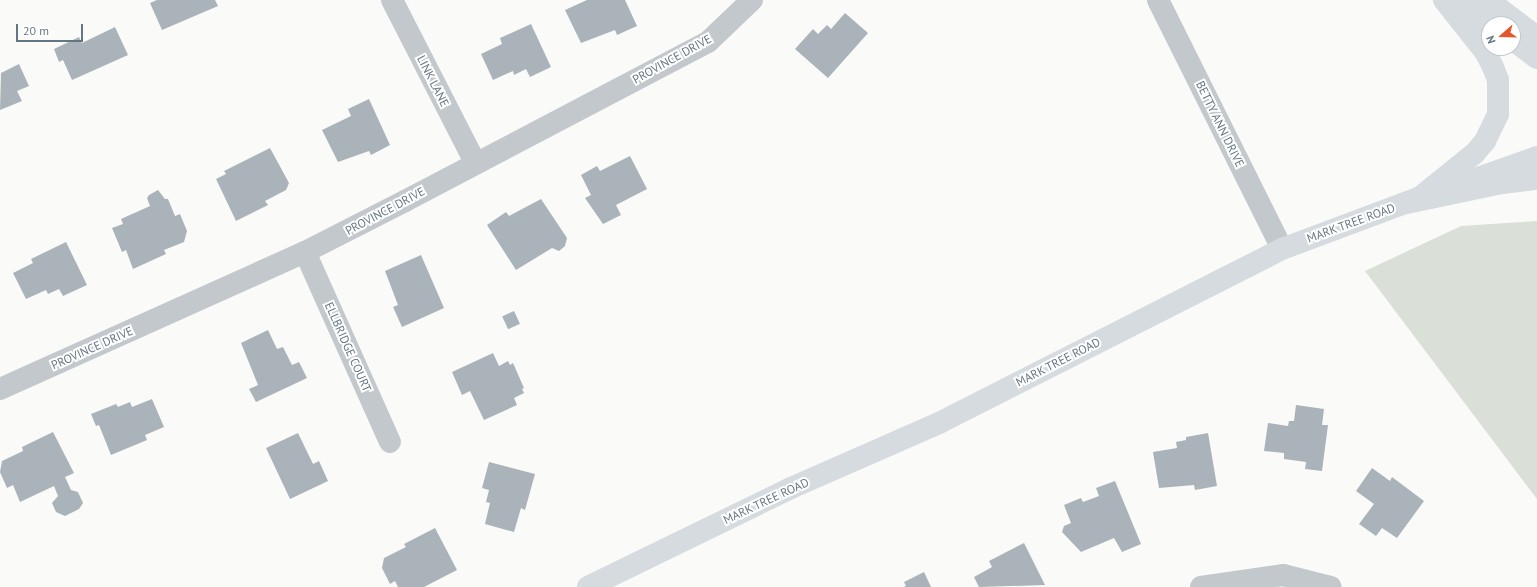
<!DOCTYPE html>
<style>
body{margin:0}
#map{position:relative;width:1537px;height:587px;overflow:hidden;background:#fafaf8;font-family:"PT Sans",sans-serif}
div>[style]{position:absolute}
[style*='--x']{left:calc(var(--x)*1px);top:calc(var(--y)*1px);width:calc(var(--w)*1px);rotate:calc(var(--a)*1deg)}
.green>*{inset:0;background:#dadfd7}
.building>*{inset:0;background:#aab3b9;transform-origin:0 0}
.minor>*{height:22px;margin:-11px;padding:0 11px;transform-origin:11px;border-radius:11px;background:#c3c8cc}
.tertiary>*{height:22px;margin:-11px;padding:0 11px;transform-origin:11px;border-radius:11px;background:#c3c8cc}
.secondary>*{height:22px;margin:-11px;padding:0 11px;transform-origin:11px;border-radius:11px;background:#d6dbdf}
.trunk>*{height:22px;margin:-11px;padding:0 11px;transform-origin:11px;border-radius:11px;background:#d6dbdf}
span{translate:-50% -50%;white-space:nowrap;text-align:center;line-height:1.15;-webkit-text-stroke:4px #fff;paint-order:stroke}
.street-label{font-size:12px;color:#657683}
.north{position:absolute;left:1481px;top:16px;width:40px;height:40px;box-sizing:border-box;background:#fff;border:1px solid #c1c8cd;border-radius:50%;rotate:250deg;font-size:11px;font-weight:700;line-height:16px;text-align:center;color:#657683}
.north::after{content:'';display:block;margin:auto;width:14px;height:18px;background:#e4572e;clip-path:polygon(50% 0,100% 100%,50% 72%,0 100%)}
.scale{position:absolute;left:16px;top:24px;width:67px;height:18px;box-sizing:border-box;border:2px solid #657683;border-top:0;padding-left:5px;font-size:12px;line-height:14px;white-space:nowrap;color:#657683;-webkit-text-stroke:3px #fff;paint-order:stroke}
</style>
<div id="map">
<div class="green">
<i style="clip-path:polygon(1537px 221px,1537px 499px,1365px 271px,1461px 226px)"></i>
</div>
<div class="building">
<i style="clip-path:polygon(157px 0,215px 0,218px 6px,162px 30px,150px 3px)"></i>
<i style="clip-path:polygon(587px 0,625px 0,637px 26px,617px 35px,615px 30px,581px 43px,565px 10px)"></i>
<i style="clip-path:polygon(845px 13px,868px 33px,828px 78px,795px 49px,813px 29px,818px 34px,827px 25px,831px 29px)"></i>
<i style="clip-path:polygon(531px 24px,551px 67px,530px 77px,526px 69px,514px 75px,513px 71px,493px 80px,481px 54px,502px 44px,500px 38px)"></i>
<i style="clip-path:polygon(115px 27px,128px 55px,72px 80px,63px 60px,59px 62px,54px 49px,79px 37px,82px 43px)"></i>
<i style="clip-path:polygon(19px 64px,29px 86px,17px 91px,22px 101px,0 110px,1px 73px)"></i>
<i style="clip-path:polygon(369px 99px,390px 145px,371px 155px,369px 151px,338px 162px,322px 130px,351px 116px,348px 109px)"></i>
<i style="clip-path:polygon(270px 148px,289px 183px,286px 190px,265px 201px,268px 205px,236px 221px,216px 179px,226px 174px,224px 171px)"></i>
<i style="clip-path:polygon(630px 156px,647px 189px,616px 205px,621px 215px,603px 224px,585px 198px,591px 195px,581px 175px,597px 166px,600px 171px)"></i>
<i style="clip-path:polygon(158px 190px,165px 199px,168px 199px,175px 216px,180px 214px,187px 231px,184px 242px,164px 250px,166px 254px,133px 269px,126px 250px,122px 252px,112px 228px,123px 224px,121px 219px,150px 206px,147px 198px,149px 195px)"></i>
<i style="clip-path:polygon(541px 199px,567px 238px,565px 246px,559px 251px,552px 248px,516px 270px,487px 225px,506px 212px,509px 216px)"></i>
<i style="clip-path:polygon(66px 242px,87px 285px,63px 296px,59px 289px,48px 294px,46px 290px,26px 299px,13px 273px,33px 263px,31px 259px)"></i>
<i style="clip-path:polygon(421px 255px,444px 308px,402px 327px,393px 307px,398px 305px,385px 271px)"></i>
<i style="left:514px;top:311px;width:14px;height:13px;rotate:65deg"></i>
<i style="clip-path:polygon(268px 330px,277px 349px,283px 347px,292px 365px,299px 362px,307px 378px,256px 402px,249px 389px,258px 385px,241px 343px)"></i>
<i style="clip-path:polygon(493px 353px,499px 366px,508px 361px,510px 365px,513px 363px,524px 388px,522px 389px,524px 393px,514px 398px,517px 405px,484px 420px,470px 391px,462px 395px,452px 372px)"></i>
<i style="clip-path:polygon(152px 399px,164px 427px,145px 435px,147px 440px,111px 455px,99px 425px,96px 426px,91px 414px,116px 404px,118px 407px,130px 402px,132px 407px)"></i>
<i style="clip-path:polygon(1296px 405px,1324px 409px,1322px 425px,1328px 425px,1322px 471px,1305px 469px,1306px 462px,1284px 459px,1284px 453px,1264px 451px,1268px 423px,1288px 426px,1289px 421px,1294px 421px)"></i>
<i style="clip-path:polygon(53px 432px,74px 473px,65px 477px,71px 490px,78px 492px,83px 503px,79px 509px,65px 516px,56px 512px,52px 503px,58px 496px,54px 486px,20px 502px,13px 485px,7px 488px,0 472px,2px 461px,23px 451px,22px 447px)"></i>
<i style="clip-path:polygon(298px 433px,313px 464px,319px 461px,328px 481px,290px 499px,266px 448px)"></i>
<i style="clip-path:polygon(1208px 433px,1217px 486px,1195px 490px,1194px 485px,1159px 488px,1153px 452px,1177px 448px,1176px 442px,1186px 440px,1186px 437px)"></i>
<i style="clip-path:polygon(489px 462px,535px 474px,525px 510px,521px 508px,514px 532px,485px 524px,490px 503px,486px 502px,489px 490px,482px 488px)"></i>
<i style="clip-path:polygon(1372px 468px,1390px 481px,1392px 477px,1424px 501px,1397px 538px,1382px 528px,1376px 536px,1359px 524px,1374px 504px,1356px 491px)"></i>
<i style="clip-path:polygon(1115px 481px,1141px 544px,1122px 552px,1114px 538px,1081px 552px,1062px 532px,1064px 526px,1071px 523px,1064px 505px,1081px 498px,1083px 502px,1099px 496px,1096px 488px)"></i>
<i style="clip-path:polygon(435px 528px,457px 570px,424px 587px,398px 587px,395px 581px,390px 584px,382px 568px,384px 558px,406px 547px,404px 544px)"></i>
<i style="clip-path:polygon(1024px 543px,1045px 585px,979px 587px,974px 577px,992px 567px,989px 561px)"></i>
<i style="clip-path:polygon(924px 572px,931px 587px,903px 587px,906px 586px,904px 582px)"></i>
</div>
<div class="minor">
<i style="--x:392;--y:0;--w:182;--a:62.9"></i>
<i style="--x:305;--y:252;--w:208;--a:65.9"></i>
<i style="--x:0;--y:389;--w:334;--a:-24.2"></i>
<i style="--x:305;--y:252;--w:112;--a:-27"></i>
<i style="--x:405;--y:201;--w:342;--a:-27.7"></i>
<i style="--x:708;--y:42;--w:61;--a:-43.7"></i>
<i style="--x:1201;--y:587;--w:83;--a:-8.3"></i>
<i style="--x:1283;--y:575;--w:49;--a:14"></i>
</div>
<div class="tertiary">
<i style="--x:1158;--y:0;--w:278;--a:63.5"></i>
</div>
<div class="secondary">
<i style="--x:1455;--y:186;--w:87;--a:-19.5"></i>
<i style="--x:588;--y:587;--w:226;--a:-26"></i>
<i style="--x:791;--y:488;--w:162;--a:-23.7"></i>
<i style="--x:939;--y:423;--w:385;--a:-26.9"></i>
<i style="--x:1282;--y:249;--w:148;--a:-20.5"></i>
</div>
<div class="trunk">
<i style="--x:1458;--y:0;--w:41;--a:36"></i>
<i style="--x:1488;--y:0;--w:61;--a:37.1"></i>
<i style="--x:1513;--y:40;--w:30;--a:37"></i>
<i style="--x:1419;--y:198;--w:72;--a:-38.8"></i>
<i style="--x:1475;--y:153;--w:16;--a:-50"></i>
<i style="--x:1485;--y:141;--w:30;--a:-64"></i>
<i style="--x:1498;--y:114;--w:34;--a:-90"></i>
<i style="--x:1498;--y:80;--w:14;--a:-111"></i>
<i style="--x:1493;--y:67;--w:16;--a:-117"></i>
<i style="--x:1486;--y:53;--w:68;--a:-128.4"></i>
<i style="--x:1402;--y:204;--w:102;--a:-11.9"></i>
<i style="--x:1502;--y:183;--w:35;--a:-7"></i>
</div>
<div class="street-label">
<span style="left:672px;top:59px;rotate:-29deg">PROVINCE DRIVE</span>
<span style="left:433px;top:81px;rotate:63deg">LINK LANE</span>
<span style="left:1220px;top:124px;rotate:64deg">BETTY ANN DRIVE</span>
<span style="left:385px;top:211px;rotate:-28deg">PROVINCE DRIVE</span>
<span style="left:1351px;top:223px;rotate:-20deg">MARK TREE ROAD</span>
<span style="left:348px;top:347px;rotate:66deg">ELLBRIDGE COURT</span>
<span style="left:92px;top:348px;rotate:-24deg">PROVINCE DRIVE</span>
<span style="left:1058px;top:362px;rotate:-27deg">MARK TREE ROAD</span>
<span style="left:766px;top:501px;rotate:-25deg">MARK TREE ROAD</span>
</div>
<div class="north">N</div>
<div class="scale">20 m</div>
</div>
